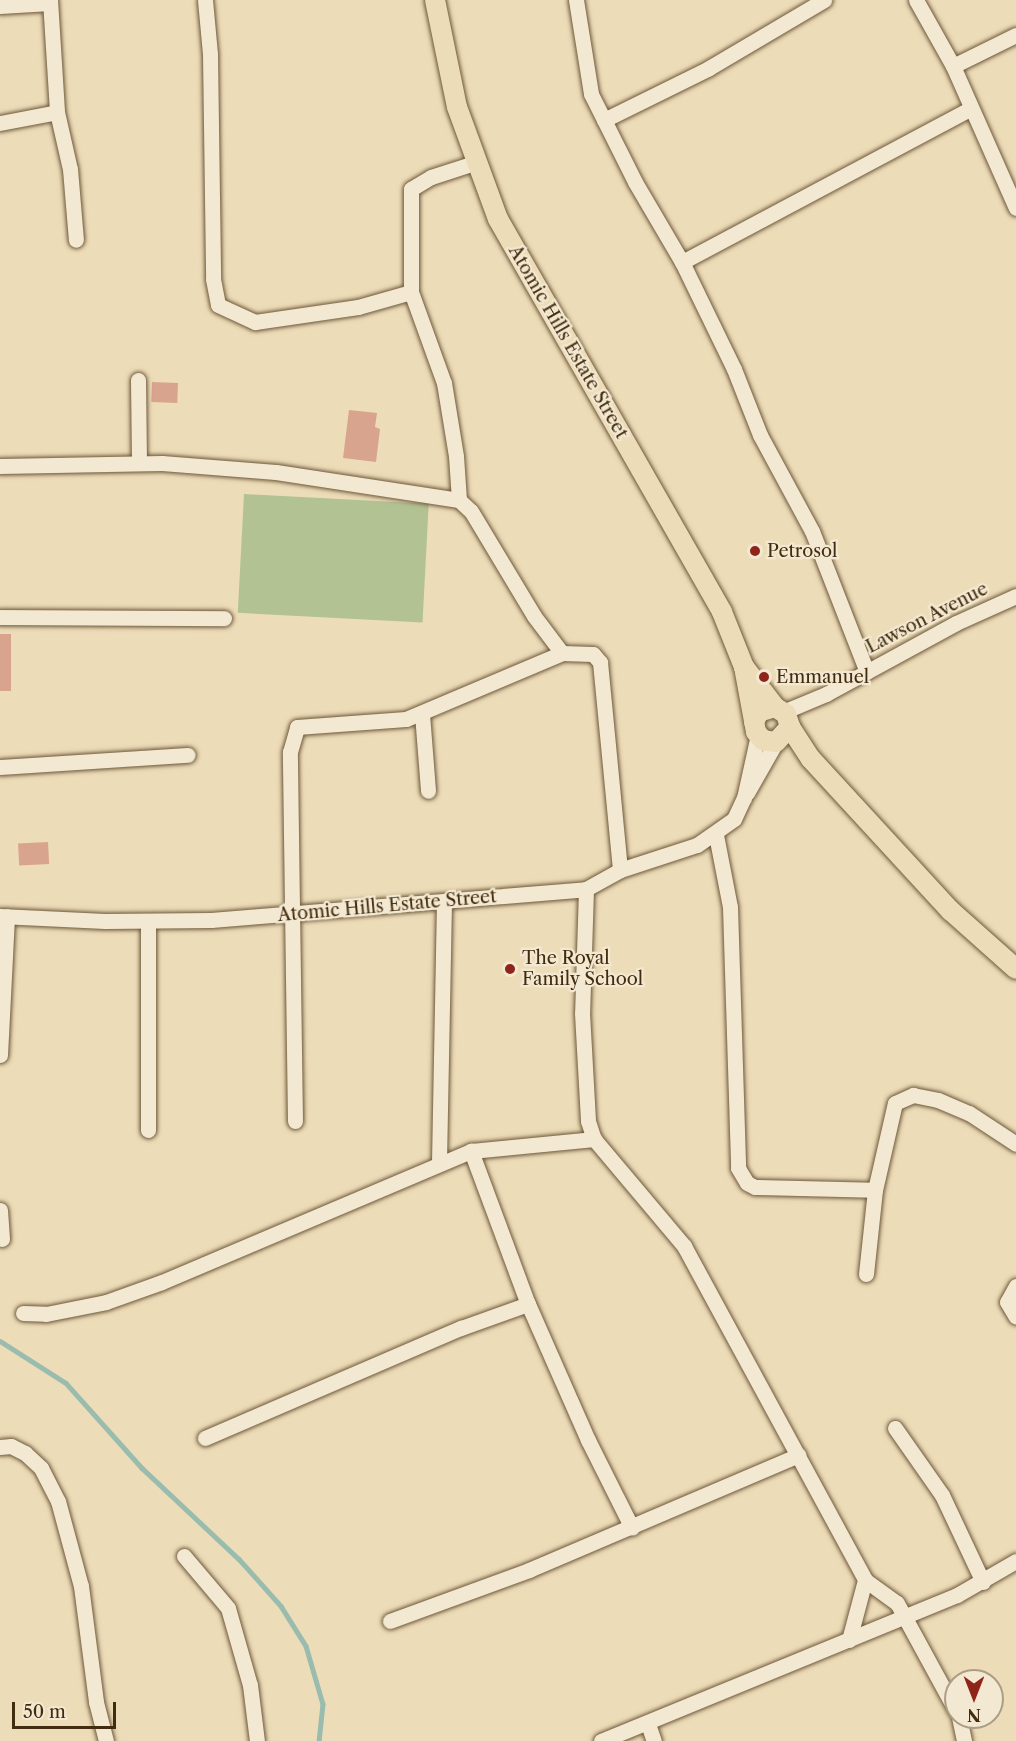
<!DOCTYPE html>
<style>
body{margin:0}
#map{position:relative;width:1016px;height:1741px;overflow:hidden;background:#eddcb8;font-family:"Libre Caslon Text",serif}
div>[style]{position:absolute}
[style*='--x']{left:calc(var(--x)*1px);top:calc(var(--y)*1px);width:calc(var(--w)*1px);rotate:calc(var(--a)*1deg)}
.green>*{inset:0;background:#b3c293;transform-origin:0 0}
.stream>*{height:4.5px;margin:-2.25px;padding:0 2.25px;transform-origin:2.25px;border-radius:2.25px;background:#99bcae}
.building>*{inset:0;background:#d9a48e;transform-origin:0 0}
.roads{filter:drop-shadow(0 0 2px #6d583a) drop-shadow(0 0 2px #6d583a)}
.minor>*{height:15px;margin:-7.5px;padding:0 7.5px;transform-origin:7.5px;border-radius:7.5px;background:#f3e8d1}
.major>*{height:20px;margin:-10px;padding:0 10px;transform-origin:10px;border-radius:10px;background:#eddcb8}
.dots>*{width:16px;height:16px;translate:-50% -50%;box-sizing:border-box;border:3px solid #f3e8d1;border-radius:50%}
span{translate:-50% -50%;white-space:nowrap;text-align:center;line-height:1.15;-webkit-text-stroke:4.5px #f3e8d1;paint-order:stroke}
.street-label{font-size:18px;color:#422c10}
.poi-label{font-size:18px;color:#422c10}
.left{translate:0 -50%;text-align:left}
.north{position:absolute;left:944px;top:1669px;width:60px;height:60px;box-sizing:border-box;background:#f3e8d1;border:2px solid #ac9d84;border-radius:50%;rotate:180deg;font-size:16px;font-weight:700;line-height:24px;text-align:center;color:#422c10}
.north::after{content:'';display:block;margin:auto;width:21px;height:27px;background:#8f2418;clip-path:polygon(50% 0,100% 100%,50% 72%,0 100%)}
.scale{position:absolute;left:12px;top:1702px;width:104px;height:27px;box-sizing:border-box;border:3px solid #422c10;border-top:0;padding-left:8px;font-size:18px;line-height:21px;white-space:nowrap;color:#422c10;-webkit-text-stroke:4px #f3e8d1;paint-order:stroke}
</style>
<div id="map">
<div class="green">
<i style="left:244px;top:494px;width:185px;height:119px;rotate:3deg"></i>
</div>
<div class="stream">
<i style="--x:0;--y:1341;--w:78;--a:32.5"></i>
<i style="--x:66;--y:1383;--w:114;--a:48.2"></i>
<i style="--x:142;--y:1468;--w:133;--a:43.2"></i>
<i style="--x:239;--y:1559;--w:63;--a:48.2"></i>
<i style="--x:281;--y:1606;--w:47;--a:58"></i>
<i style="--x:306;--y:1646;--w:60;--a:73.7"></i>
<i style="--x:323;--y:1704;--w:37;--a:96"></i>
</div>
<div class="building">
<i style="left:152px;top:382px;width:26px;height:20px;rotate:2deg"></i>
<i style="clip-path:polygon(349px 410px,377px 413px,375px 427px,380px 429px,376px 462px,343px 458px)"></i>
<i style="left:0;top:634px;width:11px;height:57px"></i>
<i style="left:48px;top:842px;width:22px;height:30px;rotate:87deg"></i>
</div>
<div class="roads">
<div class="minor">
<i style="--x:50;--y:0;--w:112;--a:86.4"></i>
<i style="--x:57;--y:112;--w:58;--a:77.2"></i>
<i style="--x:70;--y:169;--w:71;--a:85.2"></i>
<i style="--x:205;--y:0;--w:54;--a:84.7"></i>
<i style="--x:210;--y:54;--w:225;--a:89.2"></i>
<i style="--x:213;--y:279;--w:26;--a:79"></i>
<i style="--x:218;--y:305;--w:41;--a:24.7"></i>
<i style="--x:255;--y:322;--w:104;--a:-8.3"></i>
<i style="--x:358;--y:307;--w:55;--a:-15.8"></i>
<i style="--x:576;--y:0;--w:95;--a:80.9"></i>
<i style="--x:591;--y:94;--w:98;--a:63.4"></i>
<i style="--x:635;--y:182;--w:93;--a:59.6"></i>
<i style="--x:682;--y:262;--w:119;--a:64.1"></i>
<i style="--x:734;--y:369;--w:71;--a:68.5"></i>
<i style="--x:760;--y:435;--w:109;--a:61.6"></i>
<i style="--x:812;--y:531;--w:151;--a:68.7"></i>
<i style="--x:916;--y:0;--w:76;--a:60.7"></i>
<i style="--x:953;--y:66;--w:155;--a:66.1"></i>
<i style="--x:0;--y:6;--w:50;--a:-3.4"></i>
<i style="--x:953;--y:66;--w:70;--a:-26.2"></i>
<i style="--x:604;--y:120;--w:117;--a:-26.3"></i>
<i style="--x:709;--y:68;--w:134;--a:-30.6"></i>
<i style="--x:0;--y:123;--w:58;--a:-10.9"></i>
<i style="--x:682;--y:262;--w:326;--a:-28"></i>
<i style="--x:138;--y:380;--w:82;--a:89.3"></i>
<i style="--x:0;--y:466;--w:162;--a:-1.1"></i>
<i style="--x:162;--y:463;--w:114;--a:4.5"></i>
<i style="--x:276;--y:472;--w:185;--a:8.7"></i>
<i style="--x:459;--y:500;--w:16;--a:43"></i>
<i style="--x:471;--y:511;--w:122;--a:59"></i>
<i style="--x:534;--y:616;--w:46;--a:52.9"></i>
<i style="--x:562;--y:653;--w:31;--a:2"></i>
<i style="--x:593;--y:654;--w:11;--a:49"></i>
<i style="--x:600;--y:662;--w:209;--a:84.5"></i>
<i style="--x:459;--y:500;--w:44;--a:-93.9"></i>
<i style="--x:456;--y:456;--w:74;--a:-99.3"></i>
<i style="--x:444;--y:383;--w:97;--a:-109.9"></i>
<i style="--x:411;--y:292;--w:103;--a:-90"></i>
<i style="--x:411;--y:189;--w:23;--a:-31"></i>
<i style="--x:431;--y:177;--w:45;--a:-18"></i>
<i style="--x:0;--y:617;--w:224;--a:0.3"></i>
<i style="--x:783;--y:712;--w:47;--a:-22.7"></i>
<i style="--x:826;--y:694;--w:148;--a:-28.6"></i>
<i style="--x:956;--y:623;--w:66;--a:-24.2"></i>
<i style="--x:422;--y:714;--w:77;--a:85.5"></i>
<i style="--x:0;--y:767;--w:188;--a:-3.7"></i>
<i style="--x:747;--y:793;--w:59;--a:-60.4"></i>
<i style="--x:716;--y:835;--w:73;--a:79"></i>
<i style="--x:730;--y:907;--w:261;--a:88.2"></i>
<i style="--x:738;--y:1168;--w:17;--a:59"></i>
<i style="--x:747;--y:1183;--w:9;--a:27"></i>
<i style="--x:755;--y:1187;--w:120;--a:1.4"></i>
<i style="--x:586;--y:889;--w:124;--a:91.8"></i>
<i style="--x:582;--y:1013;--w:108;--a:86.8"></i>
<i style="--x:588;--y:1121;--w:19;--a:72"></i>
<i style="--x:594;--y:1139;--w:140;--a:49.9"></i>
<i style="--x:684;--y:1246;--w:380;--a:61.5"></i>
<i style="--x:865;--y:1580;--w:39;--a:36"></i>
<i style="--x:897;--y:1603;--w:123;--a:61.4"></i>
<i style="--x:0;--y:916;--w:105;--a:2.7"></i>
<i style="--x:105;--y:921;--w:106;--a:-0.5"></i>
<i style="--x:211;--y:920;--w:376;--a:-4.7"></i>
<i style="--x:586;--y:889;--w:39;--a:-29"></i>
<i style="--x:620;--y:870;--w:81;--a:-18"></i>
<i style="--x:697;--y:845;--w:45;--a:-35.1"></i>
<i style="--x:734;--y:819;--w:23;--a:-65"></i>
<i style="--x:744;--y:798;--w:65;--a:-77.5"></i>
<i style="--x:148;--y:922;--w:208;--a:90"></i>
<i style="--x:0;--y:1055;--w:139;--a:-87.1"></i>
<i style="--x:295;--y:1121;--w:369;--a:-90.8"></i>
<i style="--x:290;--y:752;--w:26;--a:-74"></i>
<i style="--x:297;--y:727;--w:109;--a:-4.2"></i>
<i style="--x:406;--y:719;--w:169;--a:-22.9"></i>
<i style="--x:471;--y:1151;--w:163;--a:69.6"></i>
<i style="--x:528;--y:1304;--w:149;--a:66.2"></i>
<i style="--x:588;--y:1440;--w:98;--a:63.4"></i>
<i style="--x:439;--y:1162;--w:259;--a:-88.9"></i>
<i style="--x:0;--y:1210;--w:29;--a:86"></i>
<i style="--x:866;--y:1274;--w:84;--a:-83.9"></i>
<i style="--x:875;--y:1190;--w:89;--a:-77.1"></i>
<i style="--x:895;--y:1103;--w:20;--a:-24"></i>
<i style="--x:913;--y:1095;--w:25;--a:11"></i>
<i style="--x:938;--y:1100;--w:34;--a:23"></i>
<i style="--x:969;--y:1113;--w:56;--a:33.4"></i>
<i style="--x:1016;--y:1286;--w:18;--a:119"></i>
<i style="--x:1007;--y:1302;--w:17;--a:59"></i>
<i style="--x:23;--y:1313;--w:23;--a:2"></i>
<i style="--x:46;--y:1314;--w:61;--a:-11.3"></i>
<i style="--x:106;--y:1302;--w:59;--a:-19.7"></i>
<i style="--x:162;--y:1282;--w:336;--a:-23"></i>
<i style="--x:471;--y:1151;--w:124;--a:-5.6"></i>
<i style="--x:895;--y:1428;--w:82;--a:55"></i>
<i style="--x:942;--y:1495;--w:96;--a:64.8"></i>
<i style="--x:205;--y:1438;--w:279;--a:-23.3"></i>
<i style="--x:461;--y:1328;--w:71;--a:-19.7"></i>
<i style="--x:0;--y:1447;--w:11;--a:-5"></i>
<i style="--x:11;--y:1446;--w:16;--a:27"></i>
<i style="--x:25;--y:1453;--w:22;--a:43"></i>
<i style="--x:41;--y:1468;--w:37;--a:63"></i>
<i style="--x:58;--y:1501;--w:88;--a:74.9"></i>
<i style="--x:81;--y:1586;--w:117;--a:82.6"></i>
<i style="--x:96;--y:1702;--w:40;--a:75.6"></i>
<i style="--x:184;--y:1556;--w:68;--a:49.8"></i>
<i style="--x:228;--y:1608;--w:80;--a:74.1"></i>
<i style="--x:250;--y:1685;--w:56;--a:82.9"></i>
<i style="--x:390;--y:1621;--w:148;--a:-20.1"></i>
<i style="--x:529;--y:1570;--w:293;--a:-23.1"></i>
<i style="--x:849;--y:1640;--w:62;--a:-75.1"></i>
<i style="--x:959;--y:1717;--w:25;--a:78"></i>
<i style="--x:648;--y:1724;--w:18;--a:71"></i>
<i style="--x:601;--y:1741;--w:385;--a:-22.3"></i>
<i style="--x:957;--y:1595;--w:68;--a:-30"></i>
</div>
<div class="major">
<i style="--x:435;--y:0;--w:109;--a:78.4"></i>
<i style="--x:457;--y:107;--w:119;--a:69.9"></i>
<i style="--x:498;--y:219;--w:452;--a:60.3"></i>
<i style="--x:722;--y:612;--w:59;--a:68.2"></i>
<i style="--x:744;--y:667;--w:66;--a:79.5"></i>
<i style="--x:756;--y:732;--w:11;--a:49"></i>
<i style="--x:763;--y:740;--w:13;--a:9"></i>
<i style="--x:776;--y:742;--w:21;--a:-47"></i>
<i style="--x:790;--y:727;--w:14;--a:-107"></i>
<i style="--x:786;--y:714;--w:13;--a:-148"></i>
<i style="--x:775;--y:707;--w:17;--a:163"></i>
<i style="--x:759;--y:712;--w:11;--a:117"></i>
<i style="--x:744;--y:667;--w:51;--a:52.2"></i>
<i style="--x:790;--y:727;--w:38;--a:57"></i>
<i style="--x:811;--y:759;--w:207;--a:47.4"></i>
<i style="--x:951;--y:911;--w:87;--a:41.7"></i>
</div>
</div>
<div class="dots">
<i style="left:755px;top:551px;background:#8f2418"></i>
<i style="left:764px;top:677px;background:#8f2418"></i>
<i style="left:510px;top:969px;background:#8f2418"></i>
</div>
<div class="street-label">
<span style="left:568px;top:342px;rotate:60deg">Atomic Hills Estate Street</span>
<span style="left:927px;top:618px;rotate:-27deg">Lawson Avenue</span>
<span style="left:387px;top:906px;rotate:-5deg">Atomic Hills Estate Street</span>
</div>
<div class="poi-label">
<span class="left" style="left:767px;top:551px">Petrosol</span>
<span class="left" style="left:776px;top:677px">Emmanuel</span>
<span class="left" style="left:522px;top:969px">The Royal<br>Family School</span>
</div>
<div class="north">N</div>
<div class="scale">50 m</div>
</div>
